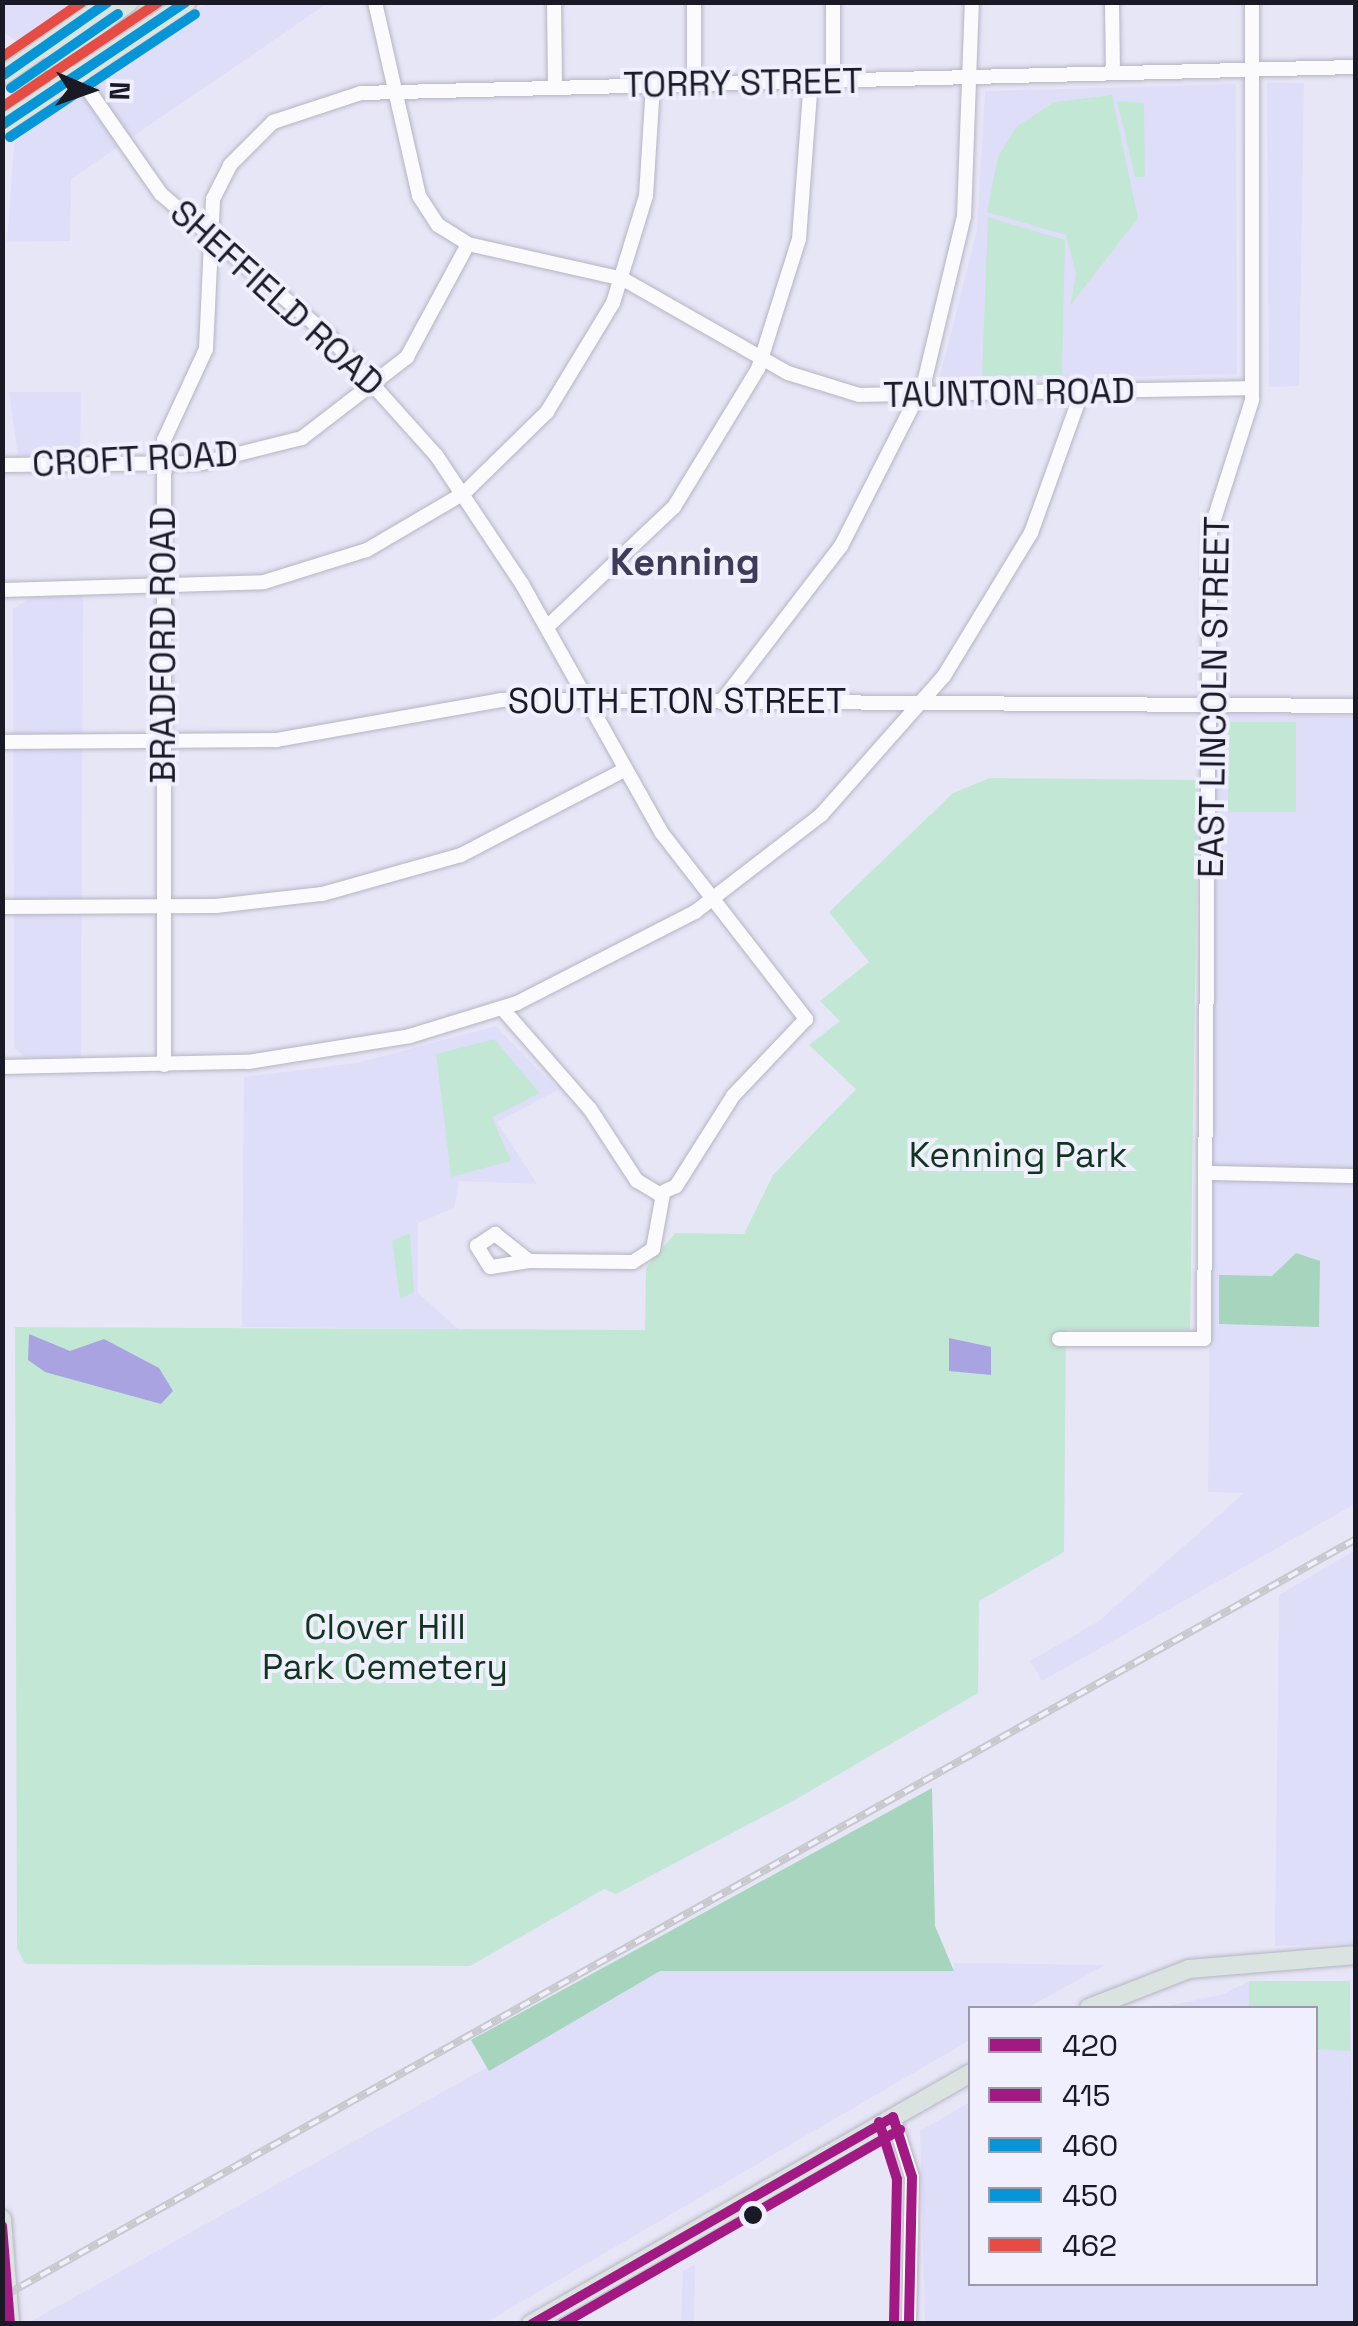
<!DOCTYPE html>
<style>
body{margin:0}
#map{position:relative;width:1358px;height:2326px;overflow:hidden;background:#e7e6f7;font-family:"Space Grotesk",sans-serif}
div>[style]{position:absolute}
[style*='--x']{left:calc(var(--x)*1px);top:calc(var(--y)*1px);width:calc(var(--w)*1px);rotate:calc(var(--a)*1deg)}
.built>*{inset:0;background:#dfdef9}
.green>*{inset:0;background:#c3e7d5;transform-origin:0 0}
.forest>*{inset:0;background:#a6d4bc}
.water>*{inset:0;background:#a9a4e1}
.roads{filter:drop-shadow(0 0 2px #b5b4c2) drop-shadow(0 0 2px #b5b4c2)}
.minor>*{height:14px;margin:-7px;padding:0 7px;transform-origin:7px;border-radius:7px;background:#fbfbfe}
.major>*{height:18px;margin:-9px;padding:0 9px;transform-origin:9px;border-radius:9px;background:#dbe3e1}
.rail>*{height:8px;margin-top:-4px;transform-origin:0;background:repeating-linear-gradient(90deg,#efeffe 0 11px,#c8c8cd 0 22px);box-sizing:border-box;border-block:2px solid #c8c8cd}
.bus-1>*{height:10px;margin:-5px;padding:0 5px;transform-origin:5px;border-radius:5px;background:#a31984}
.bus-2>*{height:10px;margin:-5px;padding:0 5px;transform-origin:5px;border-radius:5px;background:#a31984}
.bus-3>*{height:10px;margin:-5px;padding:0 5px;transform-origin:5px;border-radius:5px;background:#0696d7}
.bus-4>*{height:10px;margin:-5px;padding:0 5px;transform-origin:5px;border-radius:5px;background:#0696d7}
.bus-5>*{height:10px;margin:-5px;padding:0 5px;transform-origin:5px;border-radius:5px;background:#e54c44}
.dots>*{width:28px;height:28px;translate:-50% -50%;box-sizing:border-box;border:5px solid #efeffe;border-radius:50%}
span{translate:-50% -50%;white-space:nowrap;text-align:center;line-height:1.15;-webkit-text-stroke:8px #efeffe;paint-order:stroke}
.street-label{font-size:35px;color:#1a1a26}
.park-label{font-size:35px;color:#10351e}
.neighbourhood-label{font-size:38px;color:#3d3b58;font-weight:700}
.frame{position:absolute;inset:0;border:5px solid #1a1a26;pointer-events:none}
.legend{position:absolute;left:968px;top:2006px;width:350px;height:280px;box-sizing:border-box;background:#efeffe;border:2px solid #9a9aa8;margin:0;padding:12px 18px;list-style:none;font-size:30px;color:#1a1a26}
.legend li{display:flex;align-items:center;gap:20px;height:50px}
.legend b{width:50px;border:2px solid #9a9aa8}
.north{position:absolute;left:40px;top:40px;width:100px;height:100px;-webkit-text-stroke:8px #efeffe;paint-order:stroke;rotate:92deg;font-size:28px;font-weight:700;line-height:40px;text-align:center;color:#1a1a26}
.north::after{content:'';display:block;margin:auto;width:35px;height:45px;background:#1a1a26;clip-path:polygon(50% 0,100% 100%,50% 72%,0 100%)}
</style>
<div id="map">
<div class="built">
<i style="clip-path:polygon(4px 3px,4px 2px,85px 3px,20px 44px,5px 33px)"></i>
<i style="clip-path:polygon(208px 3px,328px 3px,71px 179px,70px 241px,7px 242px,15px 132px)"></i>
<i style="clip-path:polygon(1267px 83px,1304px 83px,1299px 386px,1269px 387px)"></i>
<i style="clip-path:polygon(1236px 84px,1237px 374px,939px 381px,977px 230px,985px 91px)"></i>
<i style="clip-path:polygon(9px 392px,81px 392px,80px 460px,18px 455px)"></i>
<i style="clip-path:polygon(83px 595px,81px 1058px,25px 1057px,14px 1048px,13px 609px,33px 596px)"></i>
<i style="clip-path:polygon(1224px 712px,1355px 716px,1355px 1504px,1042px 1681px,1030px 1661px,1099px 1621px,1244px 1493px,1208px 1492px,1215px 720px)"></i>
<i style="clip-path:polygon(496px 1026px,558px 1090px,497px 1122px,537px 1184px,459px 1181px,454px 1208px,418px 1223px,418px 1293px,458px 1329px,242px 1327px,244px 1077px,357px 1063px)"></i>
<i style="clip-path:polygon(1355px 1550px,1355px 1943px,1275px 1946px,1279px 1595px)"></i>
<i style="clip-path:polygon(954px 1963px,1105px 1965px,1027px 2008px,971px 2008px,970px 2040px,485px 2323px,26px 2324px,660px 1971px,954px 1971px)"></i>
<i style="clip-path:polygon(1350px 1975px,1355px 2323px,925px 2323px,920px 2131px,970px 2102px,971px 2284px,1316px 2284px,1316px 2049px,1350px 2050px)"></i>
<i style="clip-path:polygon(1249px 1981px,1249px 2008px,1159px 2008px,1223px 1994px)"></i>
<i style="clip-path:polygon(695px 2264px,694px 2323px,681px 2323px,683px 2271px)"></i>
</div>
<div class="green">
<i style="clip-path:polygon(145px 3px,157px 3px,66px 69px,59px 63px)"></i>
<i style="clip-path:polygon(46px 61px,46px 81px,14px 100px,8px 87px)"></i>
<i style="clip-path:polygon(1112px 95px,1138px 218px,1070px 306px,1076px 274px,1066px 235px,987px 212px,998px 157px,1016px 127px,1054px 102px)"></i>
<i style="clip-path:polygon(1117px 101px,1144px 103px,1145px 177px,1135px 177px)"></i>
<i style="clip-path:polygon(988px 217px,1065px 240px,1062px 376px,982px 376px)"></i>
<i style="left:1228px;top:722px;width:68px;height:90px"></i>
<i style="clip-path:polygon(990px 778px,1198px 780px,1190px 1330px,1066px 1330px,1064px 1552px,979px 1601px,978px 1693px,793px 1801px,616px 1894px,604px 1889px,470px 1966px,25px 1964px,17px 1948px,15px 1327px,645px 1330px,646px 1268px,675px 1233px,744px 1234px,773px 1175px,856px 1089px,809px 1045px,840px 1021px,820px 1001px,869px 962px,829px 912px,953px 793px)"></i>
<i style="clip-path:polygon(494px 1039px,540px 1093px,492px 1117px,511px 1161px,451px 1177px,436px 1054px)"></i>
<i style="clip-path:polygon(410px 1233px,414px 1292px,400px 1299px,392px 1241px)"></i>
<i style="clip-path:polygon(1249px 1981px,1350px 1981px,1350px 2051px,1316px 2049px,1316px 2008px,1249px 2008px)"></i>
</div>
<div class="forest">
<i style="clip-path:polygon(1296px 1253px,1320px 1261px,1319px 1327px,1219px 1324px,1219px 1275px,1272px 1276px)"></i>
<i style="clip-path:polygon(932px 1788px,935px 1926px,954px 1971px,660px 1971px,489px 2071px,471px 2040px)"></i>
</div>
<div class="water">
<i style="clip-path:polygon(29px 1334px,70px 1351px,104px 1339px,159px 1368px,173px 1391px,161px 1404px,45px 1372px,28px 1360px)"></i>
<i style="clip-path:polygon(949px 1338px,991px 1347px,991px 1375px,949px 1371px)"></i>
</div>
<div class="roads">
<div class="minor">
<i style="--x:375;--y:2;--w:199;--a:77.2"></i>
<i style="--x:419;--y:196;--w:35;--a:57"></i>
<i style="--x:438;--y:225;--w:36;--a:32"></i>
<i style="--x:468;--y:244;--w:159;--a:12.7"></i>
<i style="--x:623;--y:279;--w:190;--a:29.7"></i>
<i style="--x:788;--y:373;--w:74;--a:17.2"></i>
<i style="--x:859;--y:395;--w:393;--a:-1"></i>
<i style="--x:554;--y:2;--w:85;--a:89.3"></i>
<i style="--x:694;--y:2;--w:83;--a:90"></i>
<i style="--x:833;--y:2;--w:79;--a:90"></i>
<i style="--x:1112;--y:2;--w:71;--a:89.2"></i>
<i style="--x:78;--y:75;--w:145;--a:55.1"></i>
<i style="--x:161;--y:194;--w:221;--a:40.2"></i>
<i style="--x:330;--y:337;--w:159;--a:48.1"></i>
<i style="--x:436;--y:455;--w:155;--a:56.3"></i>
<i style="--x:522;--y:584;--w:284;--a:60.7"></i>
<i style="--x:661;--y:832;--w:237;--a:52.2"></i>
<i style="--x:806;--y:1019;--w:106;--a:133.5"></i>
<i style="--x:733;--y:1096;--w:107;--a:122.3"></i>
<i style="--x:676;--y:1186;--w:19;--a:155"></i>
<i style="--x:659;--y:1194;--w:26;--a:-149"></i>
<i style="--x:637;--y:1181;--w:86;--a:-123.1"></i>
<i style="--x:590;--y:1109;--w:134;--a:-131.1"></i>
<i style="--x:2;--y:465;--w:200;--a:-0.6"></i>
<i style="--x:202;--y:463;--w:103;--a:-14"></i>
<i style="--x:302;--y:438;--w:133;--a:-37.6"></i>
<i style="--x:407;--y:357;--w:128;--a:-61.6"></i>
<i style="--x:2;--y:590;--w:262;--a:-1.7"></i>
<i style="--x:264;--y:582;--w:108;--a:-17.3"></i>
<i style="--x:367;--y:550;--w:113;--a:-30.4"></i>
<i style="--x:464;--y:493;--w:116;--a:-44.3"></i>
<i style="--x:547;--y:412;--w:127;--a:-58.8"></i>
<i style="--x:613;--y:303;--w:112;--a:-72.9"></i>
<i style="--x:646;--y:196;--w:111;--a:-86.4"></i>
<i style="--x:547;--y:627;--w:175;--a:-43.4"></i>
<i style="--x:674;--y:507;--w:162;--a:-58.7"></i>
<i style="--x:758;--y:369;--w:136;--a:-72.5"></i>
<i style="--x:799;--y:239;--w:158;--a:-85.7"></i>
<i style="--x:722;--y:701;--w:195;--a:-52.5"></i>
<i style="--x:841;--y:546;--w:183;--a:-63"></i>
<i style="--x:924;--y:383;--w:171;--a:-76.5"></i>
<i style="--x:964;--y:217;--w:215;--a:-87.9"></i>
<i style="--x:2;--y:742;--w:275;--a:-0.4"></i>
<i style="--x:277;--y:740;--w:229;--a:-10.1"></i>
<i style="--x:502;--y:700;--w:854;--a:0.4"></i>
<i style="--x:2;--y:907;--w:214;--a:-0.3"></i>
<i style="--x:216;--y:906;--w:107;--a:-6.5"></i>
<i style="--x:322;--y:894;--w:144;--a:-15.7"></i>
<i style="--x:461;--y:855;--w:184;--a:-27.5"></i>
<i style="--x:164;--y:1065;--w:625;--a:-90"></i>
<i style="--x:164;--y:440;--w:100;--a:-65.2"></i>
<i style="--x:206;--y:349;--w:150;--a:-87.3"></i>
<i style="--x:213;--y:199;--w:38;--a:-63"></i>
<i style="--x:230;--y:165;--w:61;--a:-45"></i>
<i style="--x:273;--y:122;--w:93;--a:-18.2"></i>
<i style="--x:361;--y:93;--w:995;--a:-1.5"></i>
<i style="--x:2;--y:1067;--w:246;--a:-1.2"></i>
<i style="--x:248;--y:1062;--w:164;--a:-9.1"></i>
<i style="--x:410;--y:1036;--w:112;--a:-17.1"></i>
<i style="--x:517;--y:1003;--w:200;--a:-27.1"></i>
<i style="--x:695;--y:912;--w:159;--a:-37.6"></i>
<i style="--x:821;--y:815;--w:186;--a:-48.5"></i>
<i style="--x:944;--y:676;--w:167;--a:-58.7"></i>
<i style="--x:1031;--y:533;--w:151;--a:-70.2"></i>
<i style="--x:1207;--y:1173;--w:149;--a:1.2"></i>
<i style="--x:529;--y:1261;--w:39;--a:171"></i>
<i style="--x:490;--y:1267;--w:25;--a:-122"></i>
<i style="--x:477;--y:1246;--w:22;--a:-34"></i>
<i style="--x:495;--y:1234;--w:43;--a:38.5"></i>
<i style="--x:529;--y:1261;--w:104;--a:0.6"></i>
<i style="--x:633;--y:1262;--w:24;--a:-33"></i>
<i style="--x:653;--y:1249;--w:56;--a:-79.7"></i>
<i style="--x:1059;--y:1339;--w:145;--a:0"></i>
<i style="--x:1204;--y:1339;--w:807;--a:-89.57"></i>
<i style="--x:1210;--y:532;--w:139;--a:-72.3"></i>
<i style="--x:1252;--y:400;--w:398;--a:-90"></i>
<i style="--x:893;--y:2117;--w:63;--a:72.4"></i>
<i style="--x:912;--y:2177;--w:147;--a:91.2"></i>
</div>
<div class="major">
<i style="--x:78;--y:75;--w:20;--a:177"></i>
<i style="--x:58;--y:76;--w:15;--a:-110"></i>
<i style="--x:53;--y:62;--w:97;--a:-38.3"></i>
<i style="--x:2;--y:76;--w:130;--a:-34.7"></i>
<i style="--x:2;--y:125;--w:222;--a:-33.6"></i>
<i style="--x:1089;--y:2008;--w:107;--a:-21.3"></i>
<i style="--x:1189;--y:1969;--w:168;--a:-4.8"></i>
<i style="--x:2;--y:2219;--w:105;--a:85.6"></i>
<i style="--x:531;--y:2324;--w:507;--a:-29.7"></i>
</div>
</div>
<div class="rail">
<i style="--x:2;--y:2297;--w:1552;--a:-29.24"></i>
</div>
<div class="bus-1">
<i style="--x:893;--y:2117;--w:63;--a:72.4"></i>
<i style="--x:912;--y:2177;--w:147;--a:91.2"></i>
<i style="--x:2;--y:2226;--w:98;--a:85.3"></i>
<i style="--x:532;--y:2324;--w:416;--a:-29.8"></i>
</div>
<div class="bus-2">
<i style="--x:879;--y:2122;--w:60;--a:72.5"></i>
<i style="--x:897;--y:2179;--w:145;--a:91.2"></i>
<i style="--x:562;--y:2324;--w:390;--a:-29.9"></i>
</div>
<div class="bus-3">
<i style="--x:2;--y:76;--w:129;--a:-34.9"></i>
<i style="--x:2;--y:125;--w:221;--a:-33.8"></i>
</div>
<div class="bus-4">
<i style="--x:11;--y:88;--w:130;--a:-34.7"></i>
<i style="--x:10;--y:137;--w:222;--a:-33.6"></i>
</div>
<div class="bus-5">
<i style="--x:2;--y:57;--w:97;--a:-34.5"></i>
<i style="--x:2;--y:107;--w:189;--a:-33.8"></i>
</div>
<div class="dots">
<i style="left:753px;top:2215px;background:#1a1a26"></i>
</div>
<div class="street-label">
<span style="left:743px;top:83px;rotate:-1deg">TORRY STREET</span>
<span style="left:277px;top:298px;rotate:42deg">SHEFFIELD ROAD</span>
<span style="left:1009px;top:393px;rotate:-1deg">TAUNTON ROAD</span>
<span style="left:135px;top:459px;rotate:-3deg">CROFT ROAD</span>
<span style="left:163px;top:645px;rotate:-90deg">BRADFORD ROAD</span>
<span style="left:1214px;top:697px;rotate:-89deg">EAST LINCOLN STREET</span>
<span style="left:677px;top:701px">SOUTH ETON STREET</span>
</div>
<div class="park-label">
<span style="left:1018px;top:1155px">Kenning Park</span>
<span style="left:385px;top:1647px">Clover Hill<br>Park Cemetery</span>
</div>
<div class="neighbourhood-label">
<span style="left:685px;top:563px">Kenning</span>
</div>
<div class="frame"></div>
<ul class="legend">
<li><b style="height:12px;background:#a31984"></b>420</li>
<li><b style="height:12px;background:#a31984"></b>415</li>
<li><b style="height:12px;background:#0696d7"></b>460</li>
<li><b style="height:12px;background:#0696d7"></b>450</li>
<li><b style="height:12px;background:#e54c44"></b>462</li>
</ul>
<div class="north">N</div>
</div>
